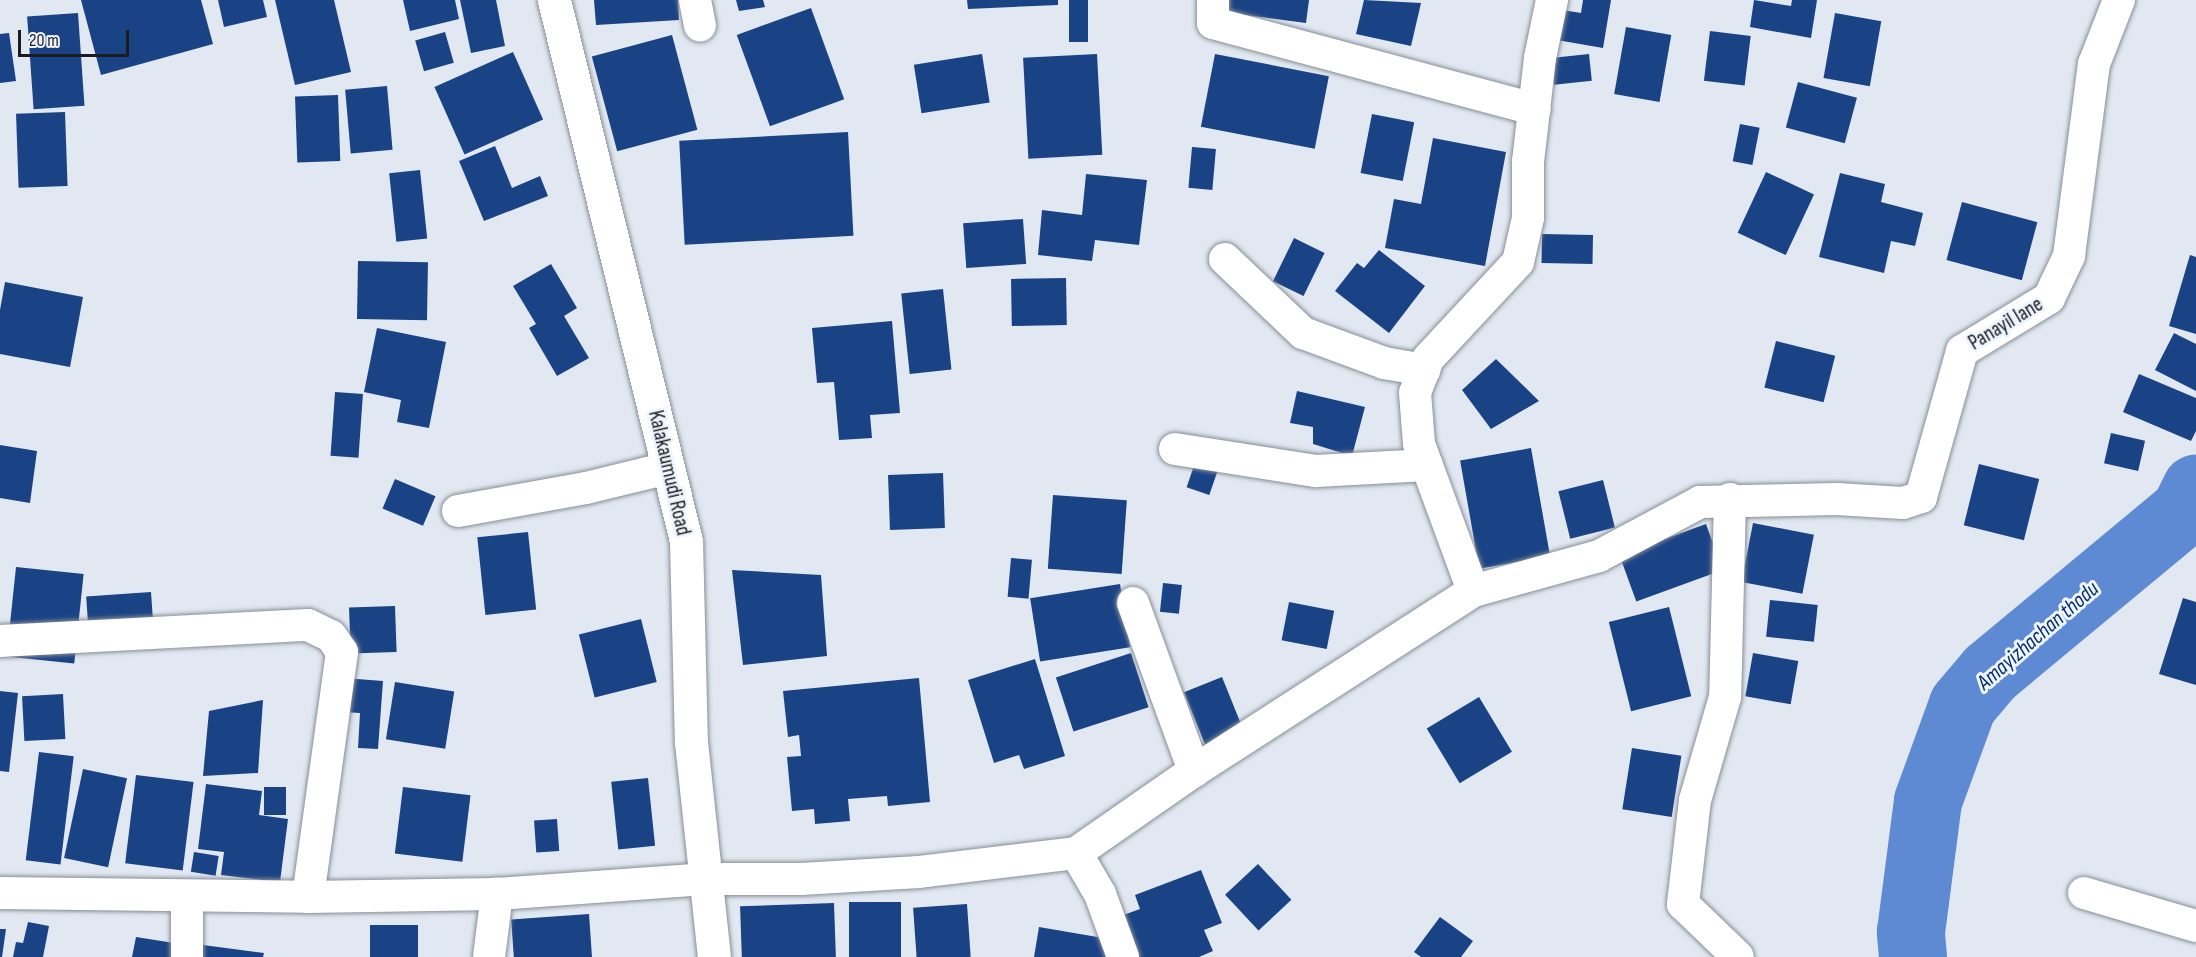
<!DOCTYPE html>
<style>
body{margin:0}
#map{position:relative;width:2196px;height:957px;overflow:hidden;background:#e2e8f1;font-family:"Sofia Sans Condensed",sans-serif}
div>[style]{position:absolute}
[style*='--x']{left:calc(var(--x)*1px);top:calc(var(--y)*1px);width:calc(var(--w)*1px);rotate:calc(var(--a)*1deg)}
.river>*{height:68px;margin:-34px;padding:0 34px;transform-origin:34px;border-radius:34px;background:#5e8ad4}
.building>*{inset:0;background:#1a4386;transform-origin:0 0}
.roads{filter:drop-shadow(0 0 2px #888e96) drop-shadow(0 0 2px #888e96)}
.minor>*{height:32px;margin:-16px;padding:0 16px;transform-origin:16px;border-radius:16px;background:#fff}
.tertiary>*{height:33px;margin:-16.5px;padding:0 16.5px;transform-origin:16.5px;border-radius:16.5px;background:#fff}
span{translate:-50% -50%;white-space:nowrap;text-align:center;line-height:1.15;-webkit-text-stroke:6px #eff5fe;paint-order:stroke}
.street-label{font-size:21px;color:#1a1c20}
.water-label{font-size:22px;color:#032c6e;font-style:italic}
.scale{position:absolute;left:18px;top:30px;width:111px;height:27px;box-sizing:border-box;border:3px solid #1a1c20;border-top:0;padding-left:8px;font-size:18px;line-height:21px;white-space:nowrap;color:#1a1c20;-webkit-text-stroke:4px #eff5fe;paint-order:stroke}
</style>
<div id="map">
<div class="river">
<i style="--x:1913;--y:957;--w:25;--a:-95"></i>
<i style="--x:1911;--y:932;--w:132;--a:-82.6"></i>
<i style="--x:1928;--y:801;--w:102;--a:-70"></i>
<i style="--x:1963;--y:705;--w:42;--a:-49.8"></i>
<i style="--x:1990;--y:673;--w:254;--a:-39.7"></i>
<i style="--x:2185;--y:511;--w:25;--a:-64"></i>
</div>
<div class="building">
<i style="clip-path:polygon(81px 0,201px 0,213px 44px,101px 75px)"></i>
<i style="clip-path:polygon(218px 0,263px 0,267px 17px,224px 27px)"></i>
<i style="clip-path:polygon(275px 0,334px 0,351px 72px,295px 85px)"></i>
<i style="clip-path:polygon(403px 0,455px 0,459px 19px,410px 31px)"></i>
<i style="clip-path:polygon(460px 0,496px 0,505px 46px,471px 53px)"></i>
<i style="clip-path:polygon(594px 0,678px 0,679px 20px,596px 25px)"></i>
<i style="clip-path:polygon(736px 0,763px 0,765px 7px,739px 11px)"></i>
<i style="clip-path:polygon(967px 0,1058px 0,1058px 5px,968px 9px)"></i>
<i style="left:1069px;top:0;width:19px;height:42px"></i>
<i style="clip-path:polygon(1222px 0,1309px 0,1306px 23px,1221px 12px)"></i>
<i style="clip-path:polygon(1364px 0,1421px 3px,1411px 46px,1356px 34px)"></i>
<i style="clip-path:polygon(1583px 0,1611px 0,1603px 48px,1557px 40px,1562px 10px,1581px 13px)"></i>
<i style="clip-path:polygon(1754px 0,1791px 6px,1792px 0,1817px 0,1811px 38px,1750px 27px)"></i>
<i style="left:811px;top:8px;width:97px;height:79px;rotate:70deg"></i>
<i style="left:78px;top:13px;width:93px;height:51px;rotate:86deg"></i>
<i style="left:1835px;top:13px;width:47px;height:66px;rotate:10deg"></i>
<i style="left:1626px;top:27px;width:46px;height:68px;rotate:10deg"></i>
<i style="left:1710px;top:31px;width:41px;height:50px;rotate:7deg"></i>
<i style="left:445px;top:32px;width:32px;height:31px;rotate:74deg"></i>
<i style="clip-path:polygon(9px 33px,16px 81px,0 83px,0 34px)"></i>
<i style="left:672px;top:35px;width:98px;height:83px;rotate:75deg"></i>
<i style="left:513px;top:52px;width:74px;height:86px;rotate:66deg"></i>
<i style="left:982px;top:54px;width:49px;height:69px;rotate:81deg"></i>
<i style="left:1097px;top:54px;width:101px;height:74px;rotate:87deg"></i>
<i style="left:1215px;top:54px;width:116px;height:74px;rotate:11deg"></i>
<i style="left:1589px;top:54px;width:27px;height:38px;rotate:84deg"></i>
<i style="left:1798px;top:82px;width:61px;height:47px;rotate:15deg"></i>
<i style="left:387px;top:86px;width:64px;height:42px;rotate:85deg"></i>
<i style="left:338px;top:95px;width:66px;height:43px;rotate:88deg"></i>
<i style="left:65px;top:112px;width:74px;height:49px;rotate:88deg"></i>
<i style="left:1372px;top:114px;width:43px;height:60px;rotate:11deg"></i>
<i style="left:1740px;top:124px;width:20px;height:38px;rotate:11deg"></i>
<i style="left:848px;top:132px;width:104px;height:169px;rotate:87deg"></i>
<i style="clip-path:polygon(1433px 138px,1506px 152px,1485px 266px,1385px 248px,1394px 199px,1421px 204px)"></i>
<i style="clip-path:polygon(495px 146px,512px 188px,540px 176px,548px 196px,484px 221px,459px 161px)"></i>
<i style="left:1192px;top:147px;width:24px;height:41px;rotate:5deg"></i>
<i style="left:420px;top:170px;width:69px;height:31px;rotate:84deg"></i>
<i style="left:1766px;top:172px;width:53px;height:67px;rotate:25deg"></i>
<i style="clip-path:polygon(1840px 173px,1885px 184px,1881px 202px,1923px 213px,1915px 246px,1891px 241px,1884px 273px,1819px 257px)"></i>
<i style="clip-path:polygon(1086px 174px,1147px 180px,1139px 245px,1095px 240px,1092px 261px,1038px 255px,1042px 210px,1082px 215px)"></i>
<i style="left:1962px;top:202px;width:78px;height:60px;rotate:15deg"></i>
<i style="left:1023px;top:219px;width:45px;height:60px;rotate:86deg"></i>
<i style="left:1542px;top:234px;width:51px;height:29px;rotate:1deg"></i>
<i style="left:1294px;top:238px;width:34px;height:48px;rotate:26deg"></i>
<i style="clip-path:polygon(1379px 250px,1425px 286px,1389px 333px,1335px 291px,1357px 263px,1364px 268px)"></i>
<i style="clip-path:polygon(2190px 255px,2196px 257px,2196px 334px,2169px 326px)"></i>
<i style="left:358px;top:261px;width:70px;height:58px;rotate:1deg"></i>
<i style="clip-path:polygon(551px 264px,577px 308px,564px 316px,589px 358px,557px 376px,529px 328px,536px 324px,513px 286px)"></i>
<i style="left:1066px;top:278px;width:47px;height:55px;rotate:89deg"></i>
<i style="clip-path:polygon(5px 282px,83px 297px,70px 367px,0 354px,0 310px)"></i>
<i style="left:943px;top:289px;width:81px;height:42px;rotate:84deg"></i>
<i style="clip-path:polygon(892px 321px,900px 413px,870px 415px,872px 438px,839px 440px,834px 382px,817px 383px,812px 328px)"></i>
<i style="clip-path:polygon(377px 328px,446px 342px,429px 428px,397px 422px,401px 400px,364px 392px)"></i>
<i style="clip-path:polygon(2174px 333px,2196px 344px,2196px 391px,2155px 370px)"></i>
<i style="left:1776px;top:341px;width:61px;height:48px;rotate:14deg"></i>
<i style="clip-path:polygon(1496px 359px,1539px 401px,1491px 429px,1462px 390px)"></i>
<i style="clip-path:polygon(2139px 374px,2196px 398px,2196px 431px,2191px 441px,2123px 412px)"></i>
<i style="clip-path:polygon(1297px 391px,1365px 407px,1352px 456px,1313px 444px,1313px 427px,1290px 423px)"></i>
<i style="left:335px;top:392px;width:28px;height:64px;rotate:4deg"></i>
<i style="left:2111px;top:433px;width:35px;height:31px;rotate:13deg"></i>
<i style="clip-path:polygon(0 445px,37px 451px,30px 503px,0 498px)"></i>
<i style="left:1531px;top:448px;width:110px;height:72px;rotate:80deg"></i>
<i style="left:1197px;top:457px;width:24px;height:32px;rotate:19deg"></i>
<i style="left:1979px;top:464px;width:62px;height:63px;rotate:14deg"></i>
<i style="left:943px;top:473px;width:55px;height:55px;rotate:88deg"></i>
<i style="left:395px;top:479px;width:44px;height:32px;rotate:23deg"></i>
<i style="left:1603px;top:480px;width:49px;height:46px;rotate:76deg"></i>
<i style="left:1053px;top:495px;width:74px;height:74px;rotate:4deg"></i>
<i style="left:1753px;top:523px;width:62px;height:60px;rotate:11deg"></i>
<i style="left:1706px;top:524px;width:49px;height:92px;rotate:70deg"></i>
<i style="left:528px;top:532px;width:78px;height:51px;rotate:84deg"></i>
<i style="left:1011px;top:558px;width:21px;height:39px;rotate:5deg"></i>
<i style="left:16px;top:567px;width:68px;height:90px;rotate:6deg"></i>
<i style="clip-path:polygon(732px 570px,821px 575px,827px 656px,743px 665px)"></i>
<i style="left:1163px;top:583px;width:19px;height:29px;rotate:6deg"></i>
<i style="left:1120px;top:584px;width:64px;height:91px;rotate:81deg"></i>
<i style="left:151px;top:592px;width:53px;height:65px;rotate:86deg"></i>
<i style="clip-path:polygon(2183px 598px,2196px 602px,2196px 685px,2159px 674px)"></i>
<i style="left:1770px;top:600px;width:48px;height:37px;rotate:6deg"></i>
<i style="left:1289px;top:602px;width:46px;height:39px;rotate:11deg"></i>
<i style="left:395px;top:606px;width:46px;height:46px;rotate:88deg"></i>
<i style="left:1669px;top:607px;width:92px;height:62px;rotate:76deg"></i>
<i style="left:641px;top:619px;width:65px;height:64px;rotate:76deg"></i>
<i style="left:1131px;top:653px;width:57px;height:79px;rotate:72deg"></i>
<i style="left:1753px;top:653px;width:46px;height:44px;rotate:10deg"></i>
<i style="clip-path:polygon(1035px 659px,1065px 756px,1024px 769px,1019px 755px,994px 763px,968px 680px)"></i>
<i style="left:1222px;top:677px;width:58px;height:41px;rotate:68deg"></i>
<i style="clip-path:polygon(344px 678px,383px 681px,378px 749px,358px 748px,360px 713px,342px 712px)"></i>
<i style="clip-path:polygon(919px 678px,930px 802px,888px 806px,887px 796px,848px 799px,850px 821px,815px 824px,814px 809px,792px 811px,787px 757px,801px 756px,799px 735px,788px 737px,783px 691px)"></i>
<i style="left:395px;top:682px;width:60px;height:58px;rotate:9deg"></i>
<i style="clip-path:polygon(0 691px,18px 693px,9px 772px,0 771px)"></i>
<i style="left:63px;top:694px;width:45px;height:41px;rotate:87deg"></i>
<i style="left:1479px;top:697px;width:64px;height:61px;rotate:59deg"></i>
<i style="clip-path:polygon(263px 700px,258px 773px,203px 776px,209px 711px)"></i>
<i style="left:1632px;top:748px;width:50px;height:62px;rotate:9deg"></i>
<i style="left:39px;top:752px;width:35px;height:109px;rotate:7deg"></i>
<i style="left:83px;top:769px;width:45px;height:91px;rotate:12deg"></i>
<i style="left:136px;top:775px;width:58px;height:89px;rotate:7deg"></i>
<i style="left:648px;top:778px;width:68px;height:37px;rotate:84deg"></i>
<i style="clip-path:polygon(206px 784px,262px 791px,259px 815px,288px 819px,280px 882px,221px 875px,224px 852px,198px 849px)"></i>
<i style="left:264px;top:787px;width:22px;height:28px"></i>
<i style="left:403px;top:787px;width:68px;height:67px;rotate:7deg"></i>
<i style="left:557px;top:819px;width:32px;height:23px;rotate:86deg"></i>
<i style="left:194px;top:852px;width:25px;height:20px;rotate:9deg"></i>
<i style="left:1258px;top:864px;width:49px;height:45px;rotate:47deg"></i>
<i style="clip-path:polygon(1201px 870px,1222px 923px,1204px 930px,1213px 951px,1199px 957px,1134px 957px,1118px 917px,1140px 909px,1135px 895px)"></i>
<i style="left:849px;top:902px;width:52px;height:55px"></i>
<i style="left:834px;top:903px;width:54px;height:94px;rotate:88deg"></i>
<i style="left:967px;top:904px;width:53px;height:54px;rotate:86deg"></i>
<i style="left:589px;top:914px;width:43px;height:78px;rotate:86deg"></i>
<i style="clip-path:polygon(1440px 917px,1473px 941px,1461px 957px,1421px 957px,1414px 952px)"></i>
<i style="clip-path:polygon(28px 922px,49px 926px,43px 957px,13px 957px,16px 942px,23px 943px)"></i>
<i style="left:370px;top:925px;width:48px;height:32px"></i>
<i style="clip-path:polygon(1039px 927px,1109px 939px,1106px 957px,1034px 957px)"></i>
<i style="clip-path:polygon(0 929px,6px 929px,2px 957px,0 957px)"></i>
<i style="clip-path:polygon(136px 937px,174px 943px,172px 957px,132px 957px)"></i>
<i style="clip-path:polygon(203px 945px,264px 953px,263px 957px,202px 957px)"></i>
</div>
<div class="roads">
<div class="minor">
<i style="--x:695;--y:0;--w:26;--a:79"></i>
<i style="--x:1213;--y:0;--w:23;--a:90"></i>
<i style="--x:1213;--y:23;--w:333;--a:15"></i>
<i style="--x:1552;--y:0;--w:59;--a:101.7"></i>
<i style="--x:1540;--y:58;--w:104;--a:96.6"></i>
<i style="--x:1528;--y:161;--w:57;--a:90"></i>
<i style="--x:1528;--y:218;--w:45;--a:102.8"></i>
<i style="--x:1518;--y:262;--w:132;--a:132.9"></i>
<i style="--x:1428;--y:359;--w:36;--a:111"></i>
<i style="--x:1415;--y:393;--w:51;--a:85.5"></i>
<i style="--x:1419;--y:444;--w:157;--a:69.8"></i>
<i style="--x:1473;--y:591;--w:131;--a:-15.5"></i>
<i style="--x:1599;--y:556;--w:115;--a:-28.1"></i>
<i style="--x:1700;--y:502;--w:137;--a:-1.3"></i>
<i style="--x:1837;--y:499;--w:66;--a:3.5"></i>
<i style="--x:1903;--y:503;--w:19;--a:-18"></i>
<i style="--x:1921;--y:497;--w:152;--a:-74.3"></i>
<i style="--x:1962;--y:351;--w:102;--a:-31.3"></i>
<i style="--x:2049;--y:298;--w:47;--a:-64.5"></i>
<i style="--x:2069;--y:256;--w:194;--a:-82.6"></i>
<i style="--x:2094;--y:64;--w:69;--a:-68.7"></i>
<i style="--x:1225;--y:259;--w:108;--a:43.5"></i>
<i style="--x:1303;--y:333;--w:86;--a:20.3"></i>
<i style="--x:1384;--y:363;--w:41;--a:9.9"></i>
<i style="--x:1175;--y:449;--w:143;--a:8.9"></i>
<i style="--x:1316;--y:471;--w:111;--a:-3.1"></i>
<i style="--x:1730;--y:499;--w:198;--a:91.4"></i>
<i style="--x:1725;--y:697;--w:107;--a:106.2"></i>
<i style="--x:1695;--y:800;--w:105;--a:96.6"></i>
<i style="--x:1683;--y:904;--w:76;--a:43.9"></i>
<i style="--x:458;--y:511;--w:130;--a:-10.2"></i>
<i style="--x:586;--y:488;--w:84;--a:-13.7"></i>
<i style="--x:1133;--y:603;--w:179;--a:70"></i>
<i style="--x:0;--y:641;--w:308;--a:-3"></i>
<i style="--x:308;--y:625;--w:25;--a:26"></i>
<i style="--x:331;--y:636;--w:19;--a:55"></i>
<i style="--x:342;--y:652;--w:247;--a:97.9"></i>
<i style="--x:1076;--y:853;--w:48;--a:59.7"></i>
<i style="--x:1100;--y:894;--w:67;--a:69.9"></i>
<i style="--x:0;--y:893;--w:308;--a:0.7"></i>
<i style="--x:308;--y:897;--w:189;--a:-0.9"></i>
<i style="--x:497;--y:894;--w:208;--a:-4.1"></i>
<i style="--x:704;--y:879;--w:97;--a:0"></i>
<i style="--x:801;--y:879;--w:118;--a:-3.4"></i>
<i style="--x:919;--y:872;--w:158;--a:-6.9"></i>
<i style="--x:1076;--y:853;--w:144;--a:-34.8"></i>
<i style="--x:1194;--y:771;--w:332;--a:-32.8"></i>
<i style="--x:2084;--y:893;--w:117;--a:16.4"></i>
<i style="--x:187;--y:896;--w:61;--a:90"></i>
<i style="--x:489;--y:957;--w:64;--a:-82.8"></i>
</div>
<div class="tertiary">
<i style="--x:554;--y:0;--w:557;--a:76.29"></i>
<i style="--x:686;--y:541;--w:201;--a:88.6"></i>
<i style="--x:691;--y:742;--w:216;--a:83.9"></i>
</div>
</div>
<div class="street-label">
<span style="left:2006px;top:324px;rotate:-31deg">Panayil lane</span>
<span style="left:669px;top:473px;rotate:77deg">Kalakaumudi Road</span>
</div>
<div class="water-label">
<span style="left:2038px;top:636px;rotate:-41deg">Amayizhachan thodu</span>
</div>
<div class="scale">20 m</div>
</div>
